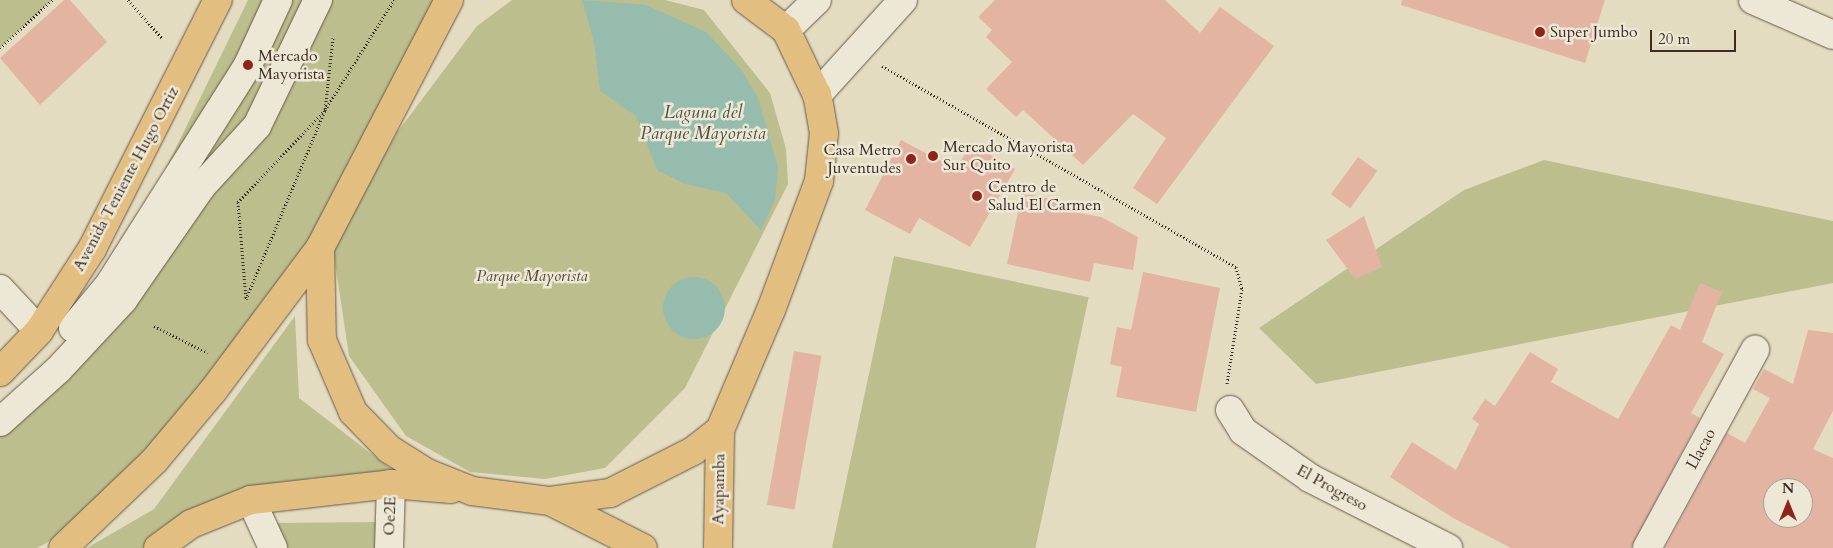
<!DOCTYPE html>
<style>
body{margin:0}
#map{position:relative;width:1833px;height:548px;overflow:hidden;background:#e4dcc0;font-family:Cardo,serif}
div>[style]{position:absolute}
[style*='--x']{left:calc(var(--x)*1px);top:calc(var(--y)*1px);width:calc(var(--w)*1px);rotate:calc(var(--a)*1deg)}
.green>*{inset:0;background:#bcbe8d;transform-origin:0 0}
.water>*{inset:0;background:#96bcad}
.round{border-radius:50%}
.building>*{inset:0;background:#e4b4a3;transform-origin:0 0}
.path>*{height:3px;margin-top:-1.5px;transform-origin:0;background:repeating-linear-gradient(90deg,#3d2c24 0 1px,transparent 0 3.5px)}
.roads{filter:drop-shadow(0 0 1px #67584b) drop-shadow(0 0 1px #67584b)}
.minor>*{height:28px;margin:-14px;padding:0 14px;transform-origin:14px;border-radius:14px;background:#ede8d6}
.major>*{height:28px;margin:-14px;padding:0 14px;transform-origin:14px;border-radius:14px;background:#e2be80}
.dots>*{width:14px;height:14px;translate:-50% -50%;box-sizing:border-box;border:2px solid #ede8d6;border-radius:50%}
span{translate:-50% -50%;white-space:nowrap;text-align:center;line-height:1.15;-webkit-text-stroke:5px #ede8d6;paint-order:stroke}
.poi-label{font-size:16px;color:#3d2c24}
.left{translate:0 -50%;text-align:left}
.right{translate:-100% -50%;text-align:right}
.street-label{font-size:16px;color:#3d2c24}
.park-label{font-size:16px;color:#564939;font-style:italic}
.water-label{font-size:18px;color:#535046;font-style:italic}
.north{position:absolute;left:1763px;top:478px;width:50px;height:50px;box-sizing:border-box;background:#ede8d6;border:1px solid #a79d8f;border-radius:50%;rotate:0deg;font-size:14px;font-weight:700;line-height:20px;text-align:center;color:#3d2c24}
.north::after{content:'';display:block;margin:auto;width:18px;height:22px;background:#8f2418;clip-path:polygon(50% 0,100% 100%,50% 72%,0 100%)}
.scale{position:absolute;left:1650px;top:30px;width:86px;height:22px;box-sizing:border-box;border:2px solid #3d2c24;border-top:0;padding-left:6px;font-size:15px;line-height:18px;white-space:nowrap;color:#3d2c24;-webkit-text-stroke:4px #ede8d6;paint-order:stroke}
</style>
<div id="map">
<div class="green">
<i style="clip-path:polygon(0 0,52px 0,0 48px)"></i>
<i style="clip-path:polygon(248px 0,434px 0,343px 186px,241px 350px,66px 532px,37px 548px,0 548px,0 410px,90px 324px)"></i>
<i style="clip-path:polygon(512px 0,665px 0,704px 10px,770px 93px,786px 149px,788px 184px,685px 388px,605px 468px,545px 479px,470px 472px,406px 436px,349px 356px,333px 249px,396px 134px,477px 26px)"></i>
<i style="clip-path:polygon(1544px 160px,1833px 221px,1833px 283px,1316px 384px,1259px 328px,1464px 190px)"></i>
<i style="left:894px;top:256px;width:199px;height:298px;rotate:12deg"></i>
<i style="clip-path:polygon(295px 316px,299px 398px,395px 472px,311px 478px,207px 506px,142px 548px,87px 548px,154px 509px)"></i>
<i style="clip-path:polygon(382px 522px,375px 548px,280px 548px,267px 523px)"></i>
</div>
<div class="water">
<i style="clip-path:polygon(582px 0,646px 5px,706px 32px,741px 69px,758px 98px,778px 167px,775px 200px,761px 230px,726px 193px,685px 184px,657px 170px,636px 116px,600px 91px,594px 42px)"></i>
<i class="round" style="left:663px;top:277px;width:62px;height:62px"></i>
</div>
<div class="building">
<i style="clip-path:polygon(64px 0,70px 0,107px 42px,40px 105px,0 58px)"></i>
<i style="clip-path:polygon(995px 0,1165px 0,1200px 33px,1220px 7px,1274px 46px,1157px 204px,1133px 188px,1166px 138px,1133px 114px,1083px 165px,1023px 110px,1016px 117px,986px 89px,1012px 62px,986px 37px,992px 30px,978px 17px)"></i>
<i style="clip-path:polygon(1402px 0,1605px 0,1585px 63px,1401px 5px)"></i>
<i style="clip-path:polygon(901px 140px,956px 169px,971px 144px,1015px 169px,970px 247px,919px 218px,910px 234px,865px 210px)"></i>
<i style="left:1358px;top:157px;width:24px;height:46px;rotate:36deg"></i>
<i style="clip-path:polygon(1022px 193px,1064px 202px,1062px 210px,1101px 217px,1138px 237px,1133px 270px,1094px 263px,1090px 282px,1007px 264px)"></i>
<i style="clip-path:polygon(1364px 216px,1382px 267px,1355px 279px,1326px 240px)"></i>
<i style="clip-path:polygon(1143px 272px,1220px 288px,1196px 412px,1116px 397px,1122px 367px,1110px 364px,1117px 327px,1131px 330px)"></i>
<i style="clip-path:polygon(1700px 283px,1722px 292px,1702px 342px,1724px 354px,1691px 413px,1700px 418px,1631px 548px,1511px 548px,1453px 518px,1390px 477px,1412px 442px,1456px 470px,1479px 424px,1472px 419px,1485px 399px,1495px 406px,1530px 352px,1558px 369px,1551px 382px,1618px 419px,1671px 325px,1680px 330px)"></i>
<i style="clip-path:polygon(evenodd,1808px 330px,1833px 333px,1833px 411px,1813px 449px,1833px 458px,1833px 548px,1665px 548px,1727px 433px,1745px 443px,1770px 398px,1753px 389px,1764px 369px,1793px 384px,1808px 330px,1773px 488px,1803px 488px,1803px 518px,1773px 518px,1773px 488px)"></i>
<i style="left:794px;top:351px;width:28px;height:156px;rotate:10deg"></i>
</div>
<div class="path">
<i style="--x:128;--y:0;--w:51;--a:48.2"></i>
<i style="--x:333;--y:38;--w:72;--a:96.3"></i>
<i style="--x:325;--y:110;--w:127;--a:133.4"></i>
<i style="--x:238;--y:202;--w:97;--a:85.3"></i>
<i style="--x:246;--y:299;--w:205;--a:-67.3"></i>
<i style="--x:325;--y:110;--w:130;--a:-57.9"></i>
<i style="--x:0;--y:48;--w:71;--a:-42.7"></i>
<i style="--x:882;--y:66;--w:407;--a:29.6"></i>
<i style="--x:1236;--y:267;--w:23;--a:75"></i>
<i style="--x:1242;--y:289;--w:96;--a:99"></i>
<i style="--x:154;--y:326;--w:60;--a:26.6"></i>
</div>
<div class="roads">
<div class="minor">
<i style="--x:1753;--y:0;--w:87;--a:23.6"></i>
<i style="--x:786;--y:30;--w:43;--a:-44.1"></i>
<i style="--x:817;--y:95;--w:128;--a:-47.8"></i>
<i style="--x:0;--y:289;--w:57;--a:47.1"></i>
<i style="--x:73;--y:328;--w:56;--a:-50.1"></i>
<i style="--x:109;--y:285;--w:260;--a:-57.7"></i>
<i style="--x:248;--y:65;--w:72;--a:-65.2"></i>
<i style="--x:1230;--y:410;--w:25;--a:58"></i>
<i style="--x:1243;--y:431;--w:82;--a:35"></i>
<i style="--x:1310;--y:478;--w:155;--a:26.9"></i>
<i style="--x:0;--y:422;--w:78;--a:-41.9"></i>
<i style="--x:58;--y:370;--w:96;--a:-47.1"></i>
<i style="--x:123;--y:300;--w:139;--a:-55.3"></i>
<i style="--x:202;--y:186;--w:81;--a:-47.5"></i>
<i style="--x:257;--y:126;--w:140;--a:-64.2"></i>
<i style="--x:251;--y:500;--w:53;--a:65.4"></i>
<i style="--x:389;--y:548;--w:64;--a:-88.2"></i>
<i style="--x:1647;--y:548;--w:226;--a:-61.4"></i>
</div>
<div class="major">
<i style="--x:449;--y:0;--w:280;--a:117.5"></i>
<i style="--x:320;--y:248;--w:92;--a:88.8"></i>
<i style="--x:322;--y:340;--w:78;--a:66.7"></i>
<i style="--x:353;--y:412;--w:52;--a:45.8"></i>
<i style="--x:389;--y:449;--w:45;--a:32.3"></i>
<i style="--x:427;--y:473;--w:48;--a:21.8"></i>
<i style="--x:472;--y:491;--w:79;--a:7.3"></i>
<i style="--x:550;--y:501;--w:61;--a:-7.6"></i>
<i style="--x:610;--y:493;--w:93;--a:-26.8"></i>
<i style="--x:693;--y:451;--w:34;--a:-38"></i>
<i style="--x:720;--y:430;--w:130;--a:-67"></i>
<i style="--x:771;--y:310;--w:138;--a:-69.6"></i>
<i style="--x:819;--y:181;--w:48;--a:-84.1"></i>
<i style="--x:824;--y:133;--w:39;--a:-100"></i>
<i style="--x:817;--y:95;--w:72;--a:-115.5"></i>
<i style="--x:786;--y:30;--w:50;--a:-143.1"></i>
<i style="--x:0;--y:372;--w:57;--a:-46.4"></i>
<i style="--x:39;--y:331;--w:98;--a:-57.1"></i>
<i style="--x:92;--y:249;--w:279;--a:-63.2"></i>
<i style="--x:550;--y:501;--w:104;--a:26.8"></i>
<i style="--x:63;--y:548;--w:127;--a:-43.7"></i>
<i style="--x:155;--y:460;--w:90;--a:-50"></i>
<i style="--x:213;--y:391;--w:179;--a:-53.2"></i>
<i style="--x:158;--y:548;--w:41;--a:-36"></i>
<i style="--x:191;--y:524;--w:65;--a:-21.8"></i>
<i style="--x:251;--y:500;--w:141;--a:-6.5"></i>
<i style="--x:391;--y:484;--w:60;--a:4.8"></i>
<i style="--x:718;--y:548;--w:118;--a:-89"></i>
</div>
</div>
<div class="dots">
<i style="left:1540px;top:32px;background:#8f2418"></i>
<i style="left:248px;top:65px;background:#8f2418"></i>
<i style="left:933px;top:156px;background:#8f2418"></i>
<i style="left:911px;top:159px;background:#8f2418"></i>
<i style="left:977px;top:196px;background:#8f2418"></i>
</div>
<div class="poi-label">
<span class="left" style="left:1550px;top:32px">Super Jumbo</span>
<span class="left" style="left:258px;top:65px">Mercado<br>Mayorista</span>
<span class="left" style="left:943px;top:156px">Mercado Mayorista<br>Sur Quito</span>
<span class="right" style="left:901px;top:159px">Casa Metro<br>Juventudes</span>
<span class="left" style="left:988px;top:196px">Centro de<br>Salud El Carmen</span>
</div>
<div class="street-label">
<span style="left:126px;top:179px;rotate:-62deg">Avenida Teniente Hugo Ortiz</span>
<span style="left:1701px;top:449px;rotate:-61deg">Llacao</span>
<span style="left:1332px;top:488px;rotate:29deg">El Progreso</span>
<span style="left:719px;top:489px;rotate:-89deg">Ayapamba</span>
<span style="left:390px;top:516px;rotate:-88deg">Oe2E</span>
</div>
<div class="park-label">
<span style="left:532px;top:276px">Parque Mayorista</span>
</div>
<div class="water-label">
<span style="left:703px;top:124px">Laguna del<br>Parque Mayorista</span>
</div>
<div class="north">N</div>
<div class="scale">20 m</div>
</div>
